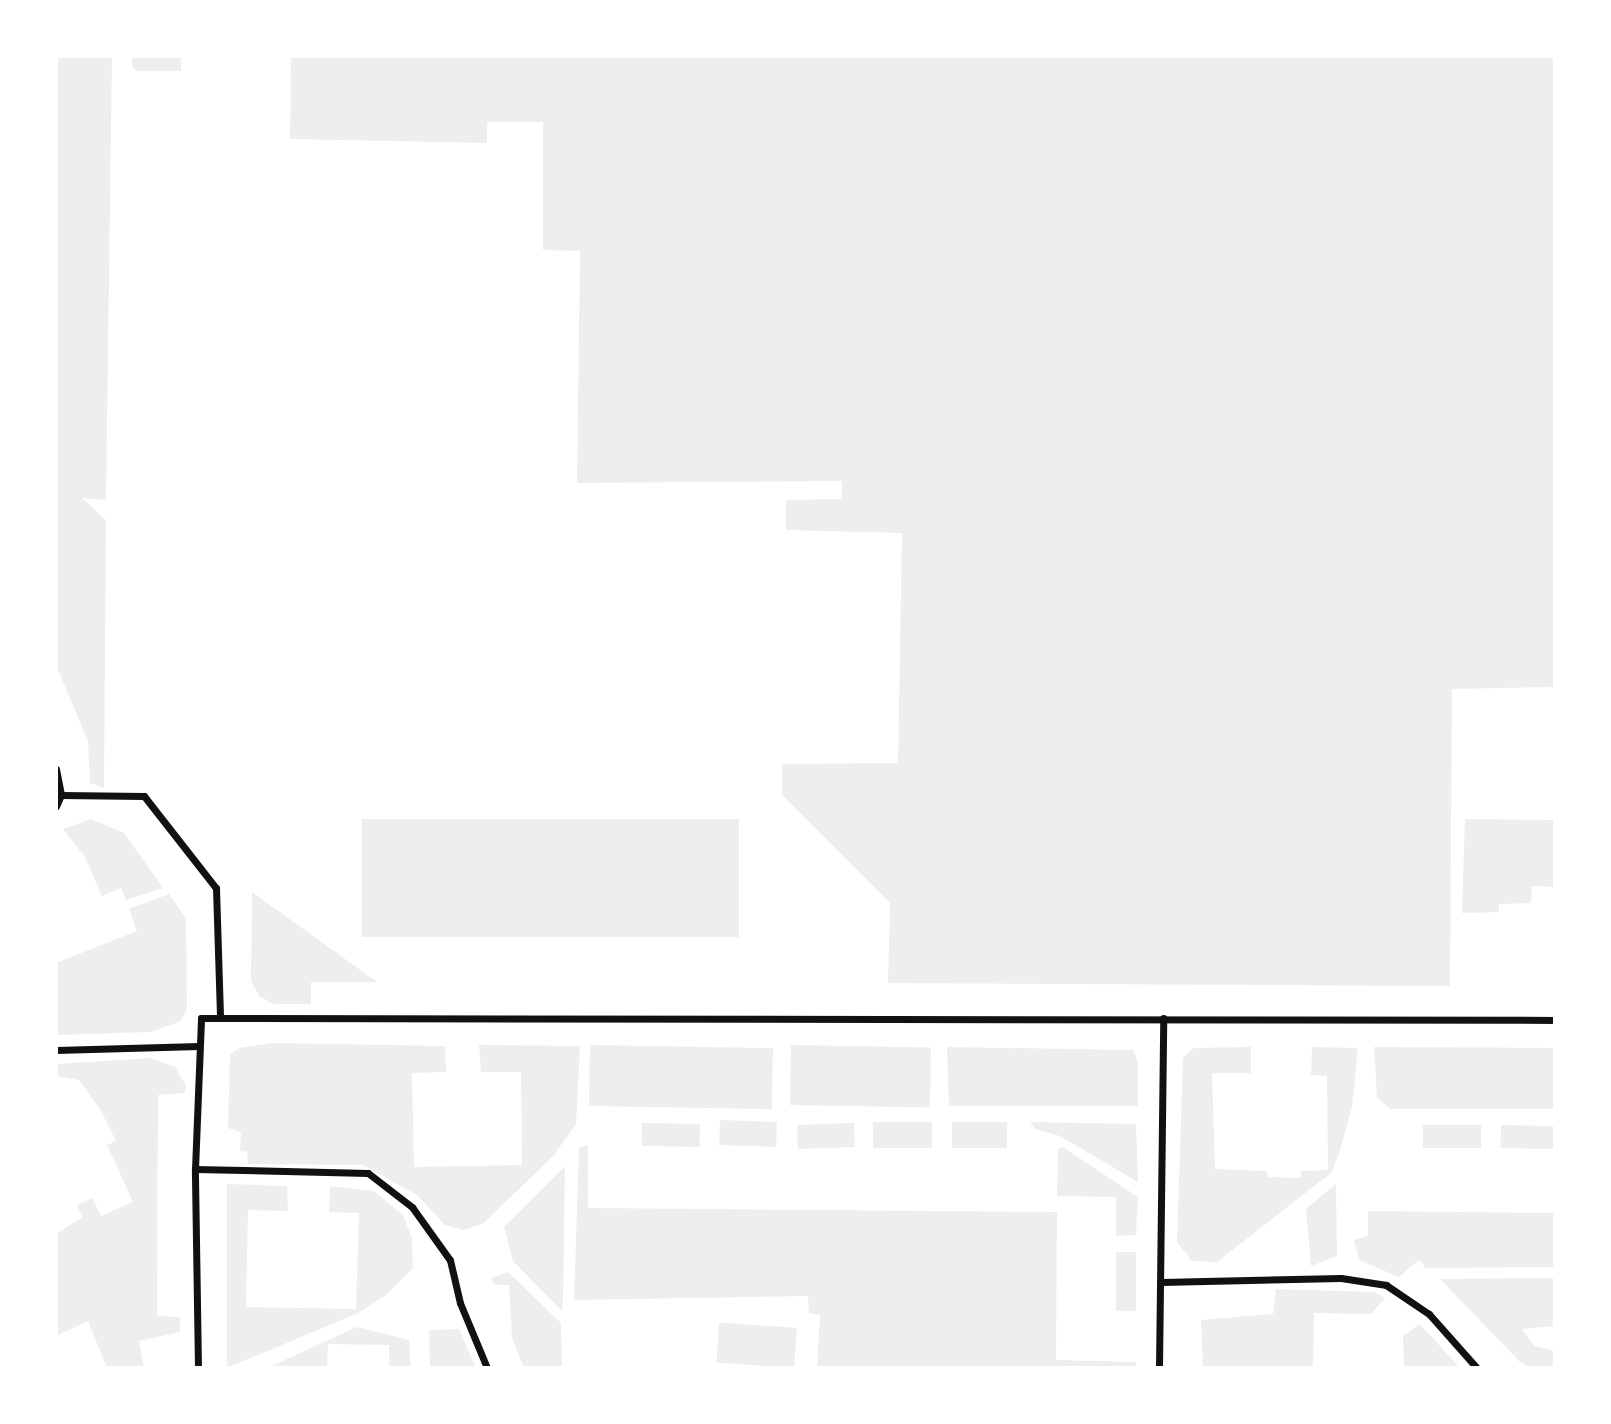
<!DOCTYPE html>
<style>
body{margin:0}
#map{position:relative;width:1611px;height:1424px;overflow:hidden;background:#fff;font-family:"Exo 2",sans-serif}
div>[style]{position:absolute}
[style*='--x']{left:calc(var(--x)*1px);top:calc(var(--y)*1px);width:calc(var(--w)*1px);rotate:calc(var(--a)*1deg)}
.green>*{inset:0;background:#eee;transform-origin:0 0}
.minor>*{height:7px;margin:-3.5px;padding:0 3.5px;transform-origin:3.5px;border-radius:3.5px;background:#111}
span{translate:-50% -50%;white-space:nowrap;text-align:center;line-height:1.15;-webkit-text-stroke:5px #fff;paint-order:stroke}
.frame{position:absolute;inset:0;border:58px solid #fff;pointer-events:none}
</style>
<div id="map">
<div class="green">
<i style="clip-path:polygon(56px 56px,112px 56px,106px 500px,82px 498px,106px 520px,104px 788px,90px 783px,88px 741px,56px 665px)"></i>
<i style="clip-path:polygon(132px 56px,181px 56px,181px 71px,137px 71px,132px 67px)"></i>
<i style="clip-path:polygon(291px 56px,1555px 56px,1555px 687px,1452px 689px,1450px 986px,888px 983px,890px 903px,782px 795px,782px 764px,898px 763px,902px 533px,786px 530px,786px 500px,842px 499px,842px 481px,577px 483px,580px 251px,543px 250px,543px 122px,487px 122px,487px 143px,290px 139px)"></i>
<i style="clip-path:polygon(91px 819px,124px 833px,163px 888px,126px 900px,121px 888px,102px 896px,85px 857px,63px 829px)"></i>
<i style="left:739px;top:819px;width:118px;height:377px;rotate:90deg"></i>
<i style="clip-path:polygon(1465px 819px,1553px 820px,1555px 887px,1532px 886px,1531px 903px,1499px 904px,1499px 912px,1462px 913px)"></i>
<i style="clip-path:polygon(252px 892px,377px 982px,311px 982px,311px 1004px,273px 1004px,259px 996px,251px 981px)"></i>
<i style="clip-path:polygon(169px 894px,186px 919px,187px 1009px,181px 1021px,151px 1032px,56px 1035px,56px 963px,137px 931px,129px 909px)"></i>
<i style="clip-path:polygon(271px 1043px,445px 1046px,446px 1072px,412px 1073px,414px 1167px,522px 1165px,521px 1072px,481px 1072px,479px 1045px,580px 1046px,576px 1124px,554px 1155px,484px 1223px,464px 1230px,445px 1225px,417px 1195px,363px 1165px,248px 1164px,247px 1152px,240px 1151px,241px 1132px,228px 1128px,230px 1055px,239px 1048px)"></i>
<i style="left:590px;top:1045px;width:183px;height:61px;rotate:1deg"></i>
<i style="left:791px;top:1045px;width:140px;height:60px;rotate:1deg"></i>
<i style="clip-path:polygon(947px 1047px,1133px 1050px,1138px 1063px,1138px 1106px,949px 1106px)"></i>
<i style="clip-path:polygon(1251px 1047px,1251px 1073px,1212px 1073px,1215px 1169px,1267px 1171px,1268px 1177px,1301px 1178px,1301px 1171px,1328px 1170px,1327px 1076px,1311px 1075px,1312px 1047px,1358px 1048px,1352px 1107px,1339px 1154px,1331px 1173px,1217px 1262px,1192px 1261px,1177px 1242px,1183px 1058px,1194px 1048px)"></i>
<i style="clip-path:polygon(1374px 1047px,1555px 1048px,1555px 1109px,1390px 1109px,1377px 1097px)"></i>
<i style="clip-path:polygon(151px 1058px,175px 1067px,186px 1085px,185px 1093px,158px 1095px,157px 1316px,180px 1317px,180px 1332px,139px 1341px,144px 1368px,107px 1368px,88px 1321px,56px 1336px,56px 1234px,82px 1217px,77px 1205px,92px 1198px,101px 1216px,133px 1202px,107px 1145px,116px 1141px,100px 1109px,79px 1080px,56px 1076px,56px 1064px)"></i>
<i style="left:777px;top:1122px;width:25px;height:57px;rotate:92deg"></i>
<i style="left:932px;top:1122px;width:26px;height:59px;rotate:90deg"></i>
<i style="left:1007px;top:1122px;width:26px;height:55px;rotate:90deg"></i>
<i style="clip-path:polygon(1030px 1122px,1136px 1124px,1138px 1182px,1060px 1136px,1035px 1129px)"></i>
<i style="left:642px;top:1123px;width:58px;height:23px;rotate:1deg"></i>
<i style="left:854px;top:1123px;width:24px;height:57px;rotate:88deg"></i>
<i style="left:1423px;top:1125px;width:58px;height:23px"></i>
<i style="left:1501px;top:1125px;width:54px;height:23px;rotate:1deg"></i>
<i style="clip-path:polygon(588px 1145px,588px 1208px,1057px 1212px,1056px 1360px,1136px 1362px,1135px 1368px,817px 1368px,820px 1315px,809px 1313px,808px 1296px,574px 1300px,579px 1148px)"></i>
<i style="clip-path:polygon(1063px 1147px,1138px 1197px,1136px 1235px,1116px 1236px,1116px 1197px,1057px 1196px,1058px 1149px)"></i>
<i style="clip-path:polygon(565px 1166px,563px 1301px,562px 1311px,513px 1261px,504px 1227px)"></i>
<i style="clip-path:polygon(227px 1184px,287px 1186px,288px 1211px,248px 1210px,246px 1307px,356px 1309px,359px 1213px,329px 1212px,330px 1186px,374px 1191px,403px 1215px,412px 1238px,413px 1268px,385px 1296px,358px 1313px,227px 1368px)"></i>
<i style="clip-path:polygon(1336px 1184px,1337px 1256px,1311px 1266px,1306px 1209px)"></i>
<i style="clip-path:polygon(1368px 1211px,1555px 1213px,1555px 1267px,1426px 1268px,1419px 1260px,1399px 1277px,1359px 1260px,1354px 1240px,1368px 1236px)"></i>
<i style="left:1136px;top:1252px;width:59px;height:20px;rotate:90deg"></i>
<i style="clip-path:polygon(508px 1272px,561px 1323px,562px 1368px,524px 1368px,512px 1338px,509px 1285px,495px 1285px,491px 1278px)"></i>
<i style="clip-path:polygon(1555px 1278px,1555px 1326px,1522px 1329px,1534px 1346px,1555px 1351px,1555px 1368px,1530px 1368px,1520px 1362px,1440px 1279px)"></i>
<i style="clip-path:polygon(1276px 1289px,1374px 1292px,1385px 1298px,1371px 1314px,1314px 1313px,1313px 1368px,1203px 1368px,1201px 1320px,1273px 1314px)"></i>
<i style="clip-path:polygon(1420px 1324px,1460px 1368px,1404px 1368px,1403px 1336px)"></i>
<i style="clip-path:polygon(357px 1327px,409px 1340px,411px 1368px,389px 1368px,389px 1345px,328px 1344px,327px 1368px,267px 1368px)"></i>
<i style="left:797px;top:1328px;width:40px;height:78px;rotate:94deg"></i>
<i style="clip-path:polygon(459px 1329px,476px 1368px,430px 1368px,429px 1330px)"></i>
</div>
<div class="minor">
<i style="--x:56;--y:769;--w:26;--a:79"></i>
<i style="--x:61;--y:795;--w:12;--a:114"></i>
<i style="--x:61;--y:795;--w:83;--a:0.7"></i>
<i style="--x:144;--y:796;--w:117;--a:52"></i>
<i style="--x:216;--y:888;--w:130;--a:88.2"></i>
<i style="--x:56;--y:1050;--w:143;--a:-1.6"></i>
<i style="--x:195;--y:1169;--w:173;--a:1.3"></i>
<i style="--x:368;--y:1173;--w:56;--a:37.7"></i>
<i style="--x:412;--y:1207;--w:65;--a:54.4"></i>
<i style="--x:450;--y:1260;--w:44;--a:76.9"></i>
<i style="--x:460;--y:1303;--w:70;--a:67.4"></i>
<i style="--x:1161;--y:1282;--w:180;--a:-1.3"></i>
<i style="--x:1341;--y:1278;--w:46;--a:8.8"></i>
<i style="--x:1386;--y:1285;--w:52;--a:34"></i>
<i style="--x:1429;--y:1314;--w:72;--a:48.4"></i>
<i style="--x:198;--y:1368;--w:199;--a:-90.9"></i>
<i style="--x:195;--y:1169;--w:151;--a:-87.7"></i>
<i style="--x:201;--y:1018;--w:1354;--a:0.08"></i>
<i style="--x:1159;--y:1368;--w:350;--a:-89.3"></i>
</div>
<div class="frame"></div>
</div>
